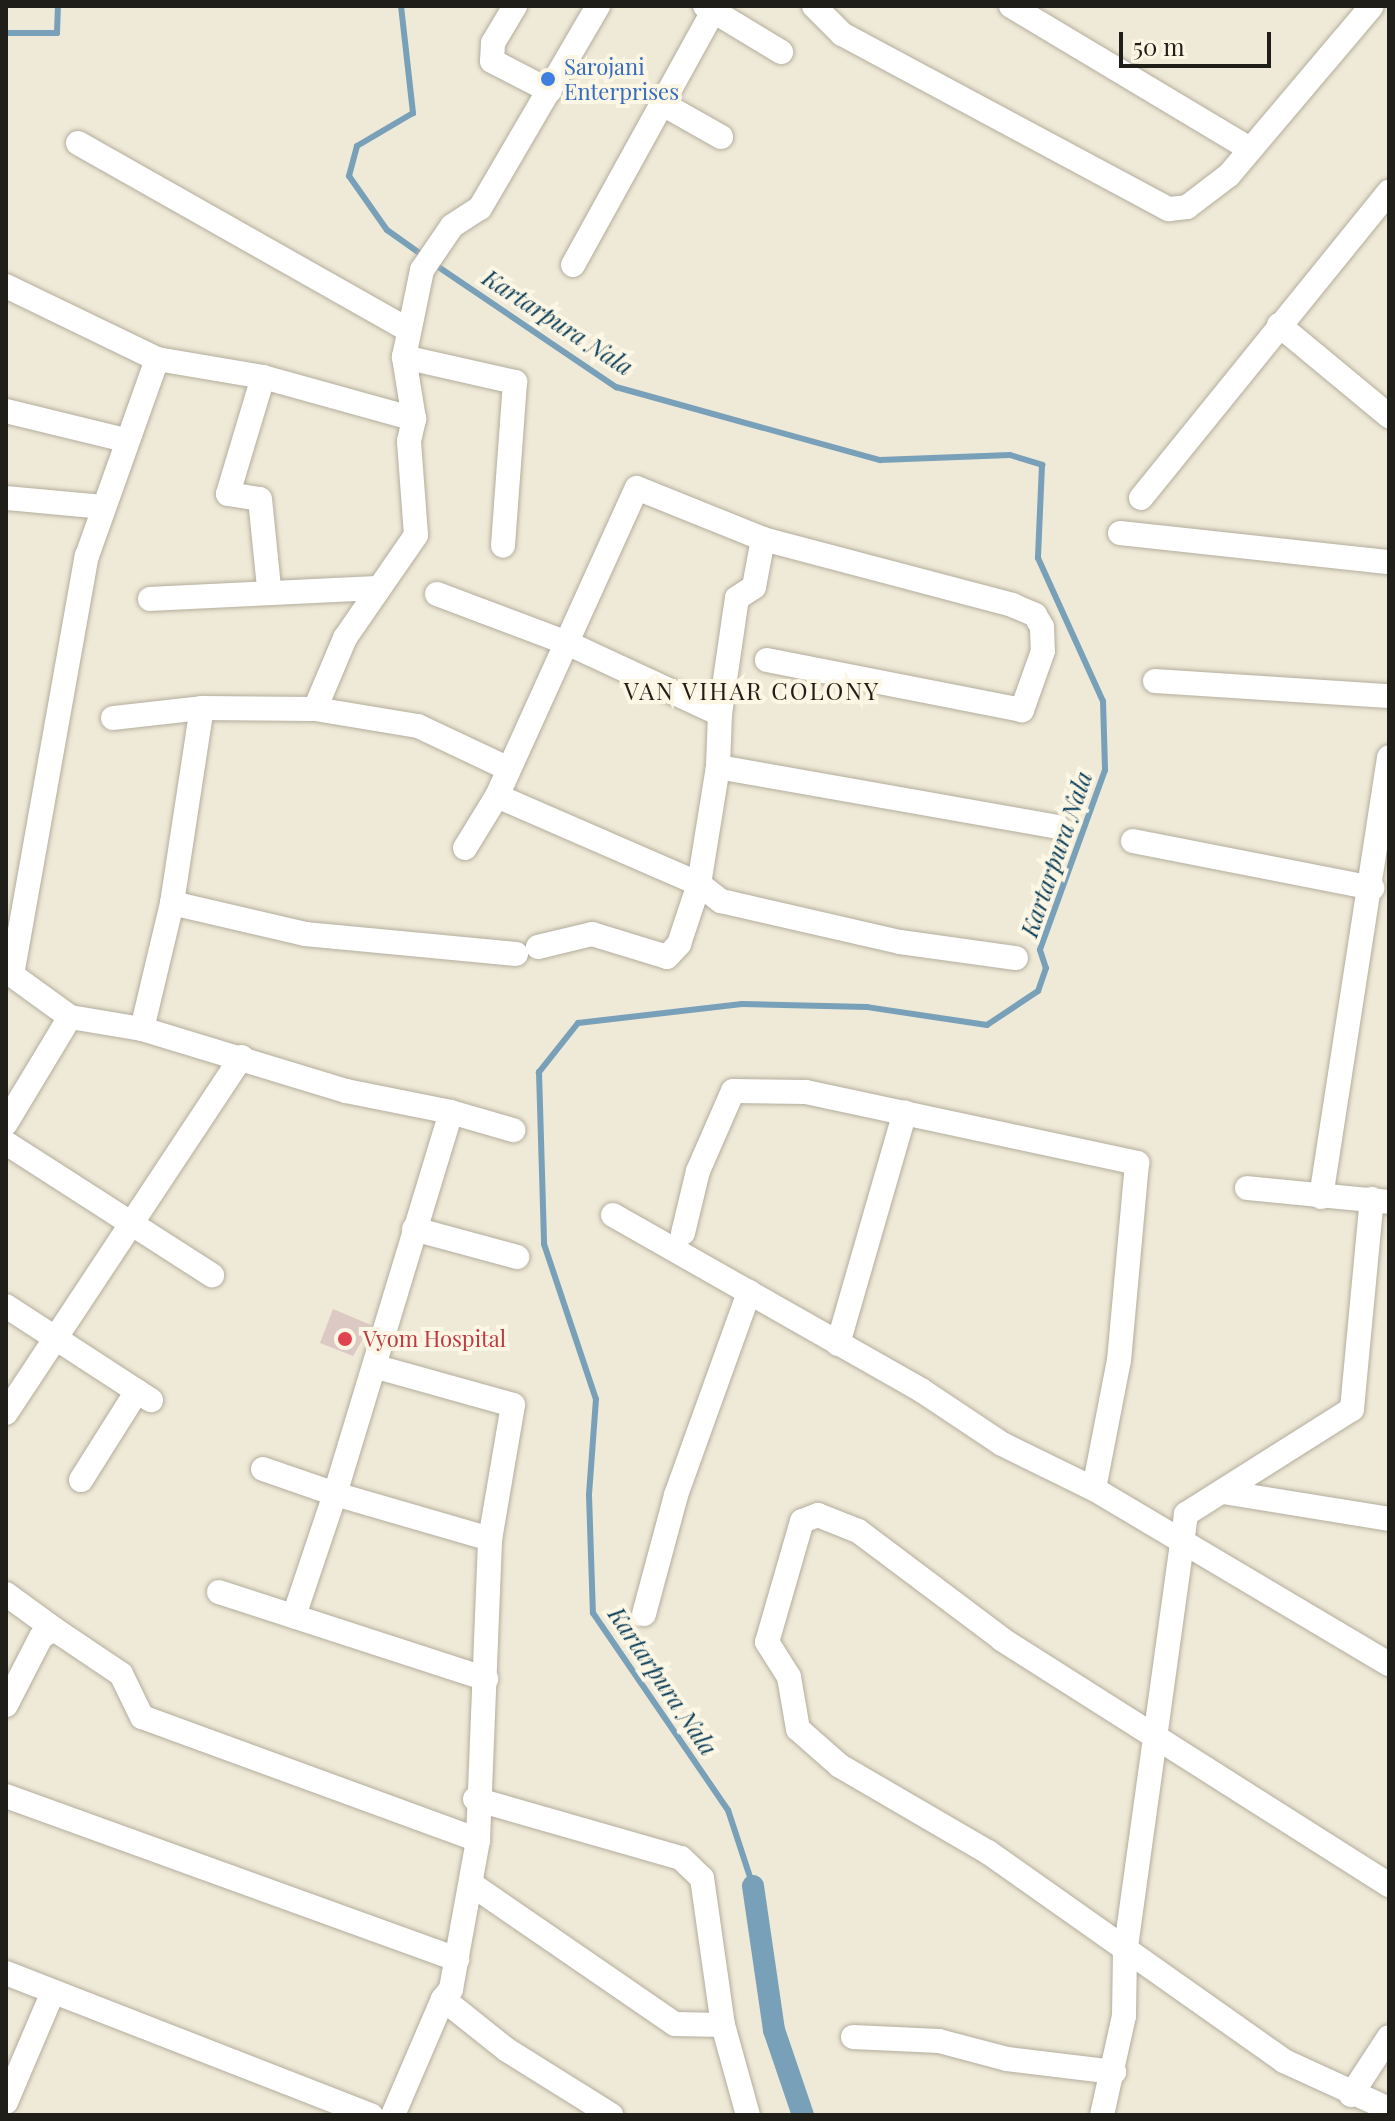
<!DOCTYPE html>
<style>
body{margin:0}
#map{position:relative;width:1395px;height:2121px;overflow:hidden;background:#efe9d7;font-family:"Playfair Display",serif}
div>[style]{position:absolute}
[style*='--x']{left:calc(var(--x)*1px);top:calc(var(--y)*1px);width:calc(var(--w)*1px);rotate:calc(var(--a)*1deg)}
.stream>*{height:6px;margin:-3px;padding:0 3px;transform-origin:3px;border-radius:3px;background:#79a0b9}
.canal>*{height:22px;margin:-11px;padding:0 11px;transform-origin:11px;border-radius:11px;background:#79a0b9}
.building>*{inset:0;background:#ddc9c4}
.roads{filter:drop-shadow(0 0 2px #b3ad9d) drop-shadow(0 0 2px #b3ad9d)}
.minor>*{height:24px;margin:-12px;padding:0 12px;transform-origin:12px;border-radius:12px;background:#fff}
.dots>*{width:22px;height:22px;translate:-50% -50%;box-sizing:border-box;border:4px solid #fcf6e4;border-radius:50%}
span{translate:-50% -50%;white-space:nowrap;text-align:center;line-height:1.15;-webkit-text-stroke:8px #fcf6e4;paint-order:stroke}
.shop-label{font-size:22px;color:#366cbe}
.left{translate:0 -50%;text-align:left}
.health-label{font-size:22px;color:#be3a42}
.water-label{font-size:24px;color:#0b3e59;font-style:italic}
.neighbourhood-label{font-size:24px;color:#201e18;letter-spacing:2px}
.frame{position:absolute;inset:0;border:8px solid #201e18;pointer-events:none}
.scale{position:absolute;left:1119px;top:32px;width:152px;height:36px;box-sizing:border-box;border:4px solid #201e18;border-top:0;padding-left:10px;font-size:24px;line-height:28px;white-space:nowrap;color:#201e18;-webkit-text-stroke:6px #fcf6e4;paint-order:stroke}
</style>
<div id="map">
<div class="stream">
<i style="--x:401;--y:6;--w:108;--a:83.6"></i>
<i style="--x:413;--y:113;--w:65;--a:149.5"></i>
<i style="--x:357;--y:146;--w:31;--a:105"></i>
<i style="--x:349;--y:176;--w:66;--a:54.9"></i>
<i style="--x:387;--y:230;--w:47;--a:35.4"></i>
<i style="--x:6;--y:33;--w:51;--a:0"></i>
<i style="--x:57;--y:33;--w:27;--a:-88"></i>
<i style="--x:434;--y:264;--w:220;--a:34.1"></i>
<i style="--x:616;--y:387;--w:274;--a:15.5"></i>
<i style="--x:880;--y:460;--w:130;--a:-2.2"></i>
<i style="--x:1010;--y:455;--w:34;--a:17"></i>
<i style="--x:1042;--y:465;--w:93;--a:92.5"></i>
<i style="--x:1038;--y:558;--w:157;--a:65.6"></i>
<i style="--x:1103;--y:701;--w:69;--a:88.3"></i>
<i style="--x:1105;--y:770;--w:191;--a:109.9"></i>
<i style="--x:1040;--y:950;--w:19;--a:72"></i>
<i style="--x:1046;--y:968;--w:24;--a:109"></i>
<i style="--x:1038;--y:991;--w:61;--a:146.3"></i>
<i style="--x:987;--y:1025;--w:121;--a:-171.5"></i>
<i style="--x:867;--y:1007;--w:125;--a:-178.6"></i>
<i style="--x:742;--y:1004;--w:165;--a:173.4"></i>
<i style="--x:578;--y:1023;--w:63;--a:128.5"></i>
<i style="--x:539;--y:1072;--w:172;--a:88.3"></i>
<i style="--x:544;--y:1244;--w:163;--a:71.5"></i>
<i style="--x:596;--y:1399;--w:96;--a:94.2"></i>
<i style="--x:589;--y:1495;--w:118;--a:88.1"></i>
<i style="--x:593;--y:1613;--w:239;--a:55.6"></i>
<i style="--x:728;--y:1810;--w:80;--a:71.8"></i>
</div>
<div class="canal">
<i style="--x:753;--y:1886;--w:146;--a:81.7"></i>
<i style="--x:774;--y:2030;--w:90;--a:71.2"></i>
</div>
<div class="building">
<i style="clip-path:polygon(333px 1309px,371px 1325px,353px 1356px,320px 1343px)"></i>
</div>
<div class="roads">
<div class="minor">
<i style="--x:515;--y:6;--w:43;--a:120.7"></i>
<i style="--x:493;--y:43;--w:18;--a:93"></i>
<i style="--x:492;--y:61;--w:65;--a:27.3"></i>
<i style="--x:705;--y:6;--w:89;--a:31.2"></i>
<i style="--x:814;--y:6;--w:40;--a:45"></i>
<i style="--x:842;--y:34;--w:371;--a:28.2"></i>
<i style="--x:1169;--y:209;--w:18;--a:-6"></i>
<i style="--x:1187;--y:207;--w:53;--a:-37.3"></i>
<i style="--x:1229;--y:175;--w:221;--a:-49.8"></i>
<i style="--x:1011;--y:6;--w:276;--a:30.9"></i>
<i style="--x:661;--y:103;--w:69;--a:29.5"></i>
<i style="--x:78;--y:143;--w:379;--a:29.5"></i>
<i style="--x:573;--y:265;--w:290;--a:-61.1"></i>
<i style="--x:6;--y:286;--w:168;--a:25.8"></i>
<i style="--x:157;--y:359;--w:108;--a:9.6"></i>
<i style="--x:263;--y:377;--w:157;--a:15.5"></i>
<i style="--x:1279;--y:325;--w:143;--a:39.6"></i>
<i style="--x:404;--y:357;--w:114;--a:12.7"></i>
<i style="--x:515;--y:382;--w:164;--a:94.2"></i>
<i style="--x:263;--y:377;--w:122;--a:106.7"></i>
<i style="--x:228;--y:494;--w:32;--a:9"></i>
<i style="--x:260;--y:499;--w:89;--a:84.2"></i>
<i style="--x:6;--y:411;--w:122;--a:13.7"></i>
<i style="--x:6;--y:498;--w:97;--a:5.3"></i>
<i style="--x:1141;--y:498;--w:394;--a:-51"></i>
<i style="--x:1120;--y:533;--w:271;--a:6.2"></i>
<i style="--x:437;--y:594;--w:137;--a:20.6"></i>
<i style="--x:565;--y:642;--w:171;--a:24.9"></i>
<i style="--x:720;--y:714;--w:53;--a:92.2"></i>
<i style="--x:150;--y:599;--w:225;--a:-2.8"></i>
<i style="--x:1155;--y:681;--w:234;--a:3.7"></i>
<i style="--x:315;--y:709;--w:104;--a:9.4"></i>
<i style="--x:418;--y:726;--w:98;--a:25.3"></i>
<i style="--x:720;--y:714;--w:117;--a:-81.7"></i>
<i style="--x:737;--y:598;--w:20;--a:-33"></i>
<i style="--x:754;--y:587;--w:49;--a:-79.4"></i>
<i style="--x:113;--y:718;--w:90;--a:-6.4"></i>
<i style="--x:497;--y:796;--w:220;--a:23.5"></i>
<i style="--x:699;--y:884;--w:119;--a:-80.8"></i>
<i style="--x:718;--y:767;--w:345;--a:10"></i>
<i style="--x:1133;--y:841;--w:244;--a:11.1"></i>
<i style="--x:465;--y:848;--w:61;--a:-58.4"></i>
<i style="--x:497;--y:796;--w:338;--a:-65.6"></i>
<i style="--x:637;--y:488;--w:136;--a:22"></i>
<i style="--x:763;--y:539;--w:258;--a:14.8"></i>
<i style="--x:1012;--y:605;--w:25;--a:23"></i>
<i style="--x:1035;--y:615;--w:14;--a:60"></i>
<i style="--x:1042;--y:627;--w:24;--a:88"></i>
<i style="--x:1043;--y:651;--w:63;--a:109.6"></i>
<i style="--x:1022;--y:710;--w:260;--a:-168.9"></i>
<i style="--x:172;--y:903;--w:137;--a:13.1"></i>
<i style="--x:305;--y:934;--w:212;--a:5.4"></i>
<i style="--x:538;--y:947;--w:56;--a:-13.5"></i>
<i style="--x:592;--y:934;--w:78;--a:17"></i>
<i style="--x:667;--y:957;--w:18;--a:-47"></i>
<i style="--x:679;--y:944;--w:63;--a:-71.6"></i>
<i style="--x:699;--y:884;--w:28;--a:38"></i>
<i style="--x:721;--y:901;--w:184;--a:12.9"></i>
<i style="--x:900;--y:942;--w:117;--a:7.9"></i>
<i style="--x:70;--y:1017;--w:72;--a:-144.1"></i>
<i style="--x:12;--y:975;--w:426;--a:-79.9"></i>
<i style="--x:87;--y:556;--w:209;--a:-70.4"></i>
<i style="--x:451;--y:1112;--w:65;--a:16.2"></i>
<i style="--x:6;--y:1123;--w:124;--a:-58.9"></i>
<i style="--x:70;--y:1017;--w:73;--a:9.5"></i>
<i style="--x:6;--y:1143;--w:245;--a:32.7"></i>
<i style="--x:1247;--y:1188;--w:143;--a:5.6"></i>
<i style="--x:1321;--y:1197;--w:445;--a:-81.2"></i>
<i style="--x:613;--y:1215;--w:354;--a:29.6"></i>
<i style="--x:921;--y:1390;--w:97;--a:33.7"></i>
<i style="--x:1002;--y:1444;--w:102;--a:26.1"></i>
<i style="--x:414;--y:1229;--w:107;--a:15.2"></i>
<i style="--x:683;--y:1233;--w:64;--a:-76.4"></i>
<i style="--x:698;--y:1171;--w:87;--a:-66.4"></i>
<i style="--x:733;--y:1091;--w:73;--a:0.8"></i>
<i style="--x:806;--y:1092;--w:339;--a:12.1"></i>
<i style="--x:1137;--y:1163;--w:198;--a:95.2"></i>
<i style="--x:1119;--y:1360;--w:131;--a:101"></i>
<i style="--x:1094;--y:1489;--w:343;--a:30.7"></i>
<i style="--x:6;--y:1306;--w:173;--a:33"></i>
<i style="--x:838;--y:1344;--w:241;--a:-73.9"></i>
<i style="--x:377;--y:1367;--w:141;--a:15.6"></i>
<i style="--x:513;--y:1405;--w:136;--a:99.7"></i>
<i style="--x:6;--y:1413;--w:427;--a:-56.5"></i>
<i style="--x:263;--y:1469;--w:76;--a:19.1"></i>
<i style="--x:335;--y:1494;--w:129;--a:108.6"></i>
<i style="--x:81;--y:1480;--w:105;--a:-57.8"></i>
<i style="--x:1223;--y:1492;--w:168;--a:9.2"></i>
<i style="--x:219;--y:1592;--w:281;--a:18"></i>
<i style="--x:6;--y:1594;--w:59;--a:36.1"></i>
<i style="--x:644;--y:1614;--w:123;--a:-74.9"></i>
<i style="--x:676;--y:1495;--w:216;--a:-70.2"></i>
<i style="--x:6;--y:1705;--w:76;--a:-62.8"></i>
<i style="--x:41;--y:1637;--w:15;--a:-32"></i>
<i style="--x:54;--y:1629;--w:81;--a:33.9"></i>
<i style="--x:121;--y:1674;--w:48;--a:64"></i>
<i style="--x:142;--y:1717;--w:358;--a:20.1"></i>
<i style="--x:6;--y:1796;--w:480;--a:19.9"></i>
<i style="--x:475;--y:1799;--w:214;--a:16"></i>
<i style="--x:681;--y:1858;--w:29;--a:44"></i>
<i style="--x:702;--y:1878;--w:148;--a:81.9"></i>
<i style="--x:723;--y:2025;--w:93;--a:74.5"></i>
<i style="--x:471;--y:1884;--w:247;--a:34.5"></i>
<i style="--x:675;--y:2024;--w:48;--a:1.2"></i>
<i style="--x:1389;--y:1885;--w:459;--a:-147.6"></i>
<i style="--x:1002;--y:1639;--w:180;--a:-143.1"></i>
<i style="--x:858;--y:1531;--w:43;--a:-158.2"></i>
<i style="--x:818;--y:1515;--w:17;--a:159"></i>
<i style="--x:802;--y:1521;--w:126;--a:106.1"></i>
<i style="--x:767;--y:1642;--w:41;--a:57.8"></i>
<i style="--x:789;--y:1677;--w:53;--a:80.2"></i>
<i style="--x:798;--y:1729;--w:56;--a:41.4"></i>
<i style="--x:840;--y:1766;--w:171;--a:30.2"></i>
<i style="--x:988;--y:1852;--w:362;--a:35.2"></i>
<i style="--x:1284;--y:2061;--w:115;--a:24.6"></i>
<i style="--x:6;--y:1973;--w:392;--a:21.3"></i>
<i style="--x:443;--y:1999;--w:13;--a:-51"></i>
<i style="--x:451;--y:1989;--w:151;--a:-79.7"></i>
<i style="--x:478;--y:1840;--w:301;--a:-87.7"></i>
<i style="--x:490;--y:1539;--w:161;--a:-163.8"></i>
<i style="--x:335;--y:1494;--w:399;--a:-73.1"></i>
<i style="--x:451;--y:1112;--w:107;--a:-168.7"></i>
<i style="--x:346;--y:1091;--w:213;--a:-163.1"></i>
<i style="--x:142;--y:1029;--w:130;--a:-76.6"></i>
<i style="--x:172;--y:903;--w:197;--a:-81.3"></i>
<i style="--x:202;--y:708;--w:113;--a:0.5"></i>
<i style="--x:315;--y:709;--w:77;--a:-67.1"></i>
<i style="--x:345;--y:638;--w:125;--a:-55.4"></i>
<i style="--x:416;--y:535;--w:94;--a:-94.3"></i>
<i style="--x:409;--y:441;--w:23;--a:-77"></i>
<i style="--x:414;--y:419;--w:63;--a:-99.2"></i>
<i style="--x:404;--y:357;--w:89;--a:-78.3"></i>
<i style="--x:422;--y:270;--w:53;--a:-55.7"></i>
<i style="--x:452;--y:226;--w:33;--a:-33"></i>
<i style="--x:480;--y:208;--w:234;--a:-59.7"></i>
<i style="--x:853;--y:2037;--w:86;--a:2.7"></i>
<i style="--x:939;--y:2041;--w:70;--a:14.8"></i>
<i style="--x:1007;--y:2059;--w:108;--a:6.9"></i>
<i style="--x:1351;--y:2095;--w:69;--a:-56.8"></i>
<i style="--x:6;--y:2102;--w:120;--a:-66.9"></i>
<i style="--x:393;--y:2115;--w:126;--a:-66.7"></i>
<i style="--x:443;--y:1999;--w:82;--a:38.6"></i>
<i style="--x:507;--y:2050;--w:123;--a:32"></i>
<i style="--x:1102;--y:2115;--w:101;--a:-77.5"></i>
<i style="--x:1124;--y:2016;--w:62;--a:-89.1"></i>
<i style="--x:1125;--y:1954;--w:444;--a:-82.1"></i>
<i style="--x:1186;--y:1514;--w:196;--a:-32.3"></i>
<i style="--x:1352;--y:1409;--w:211;--a:-84.6"></i>
</div>
</div>
<div class="dots">
<i style="left:548px;top:79px;background:#3f7fe0"></i>
<i style="left:345px;top:1339px;background:#e0444e"></i>
</div>
<div class="shop-label">
<span class="left" style="left:564px;top:79px">Sarojani<br>Enterprises</span>
</div>
<div class="health-label">
<span class="left" style="left:363px;top:1339px">Vyom Hospital</span>
</div>
<div class="water-label">
<span style="left:558px;top:322px;rotate:33deg">Kartarpura Nala</span>
<span style="left:1056px;top:854px;rotate:-71deg">Kartarpura Nala</span>
<span style="left:663px;top:1681px;rotate:56deg">Kartarpura Nala</span>
</div>
<div class="neighbourhood-label">
<span style="left:752px;top:691px">VAN VIHAR COLONY</span>
</div>
<div class="frame"></div>
<div class="scale">50 m</div>
</div>
